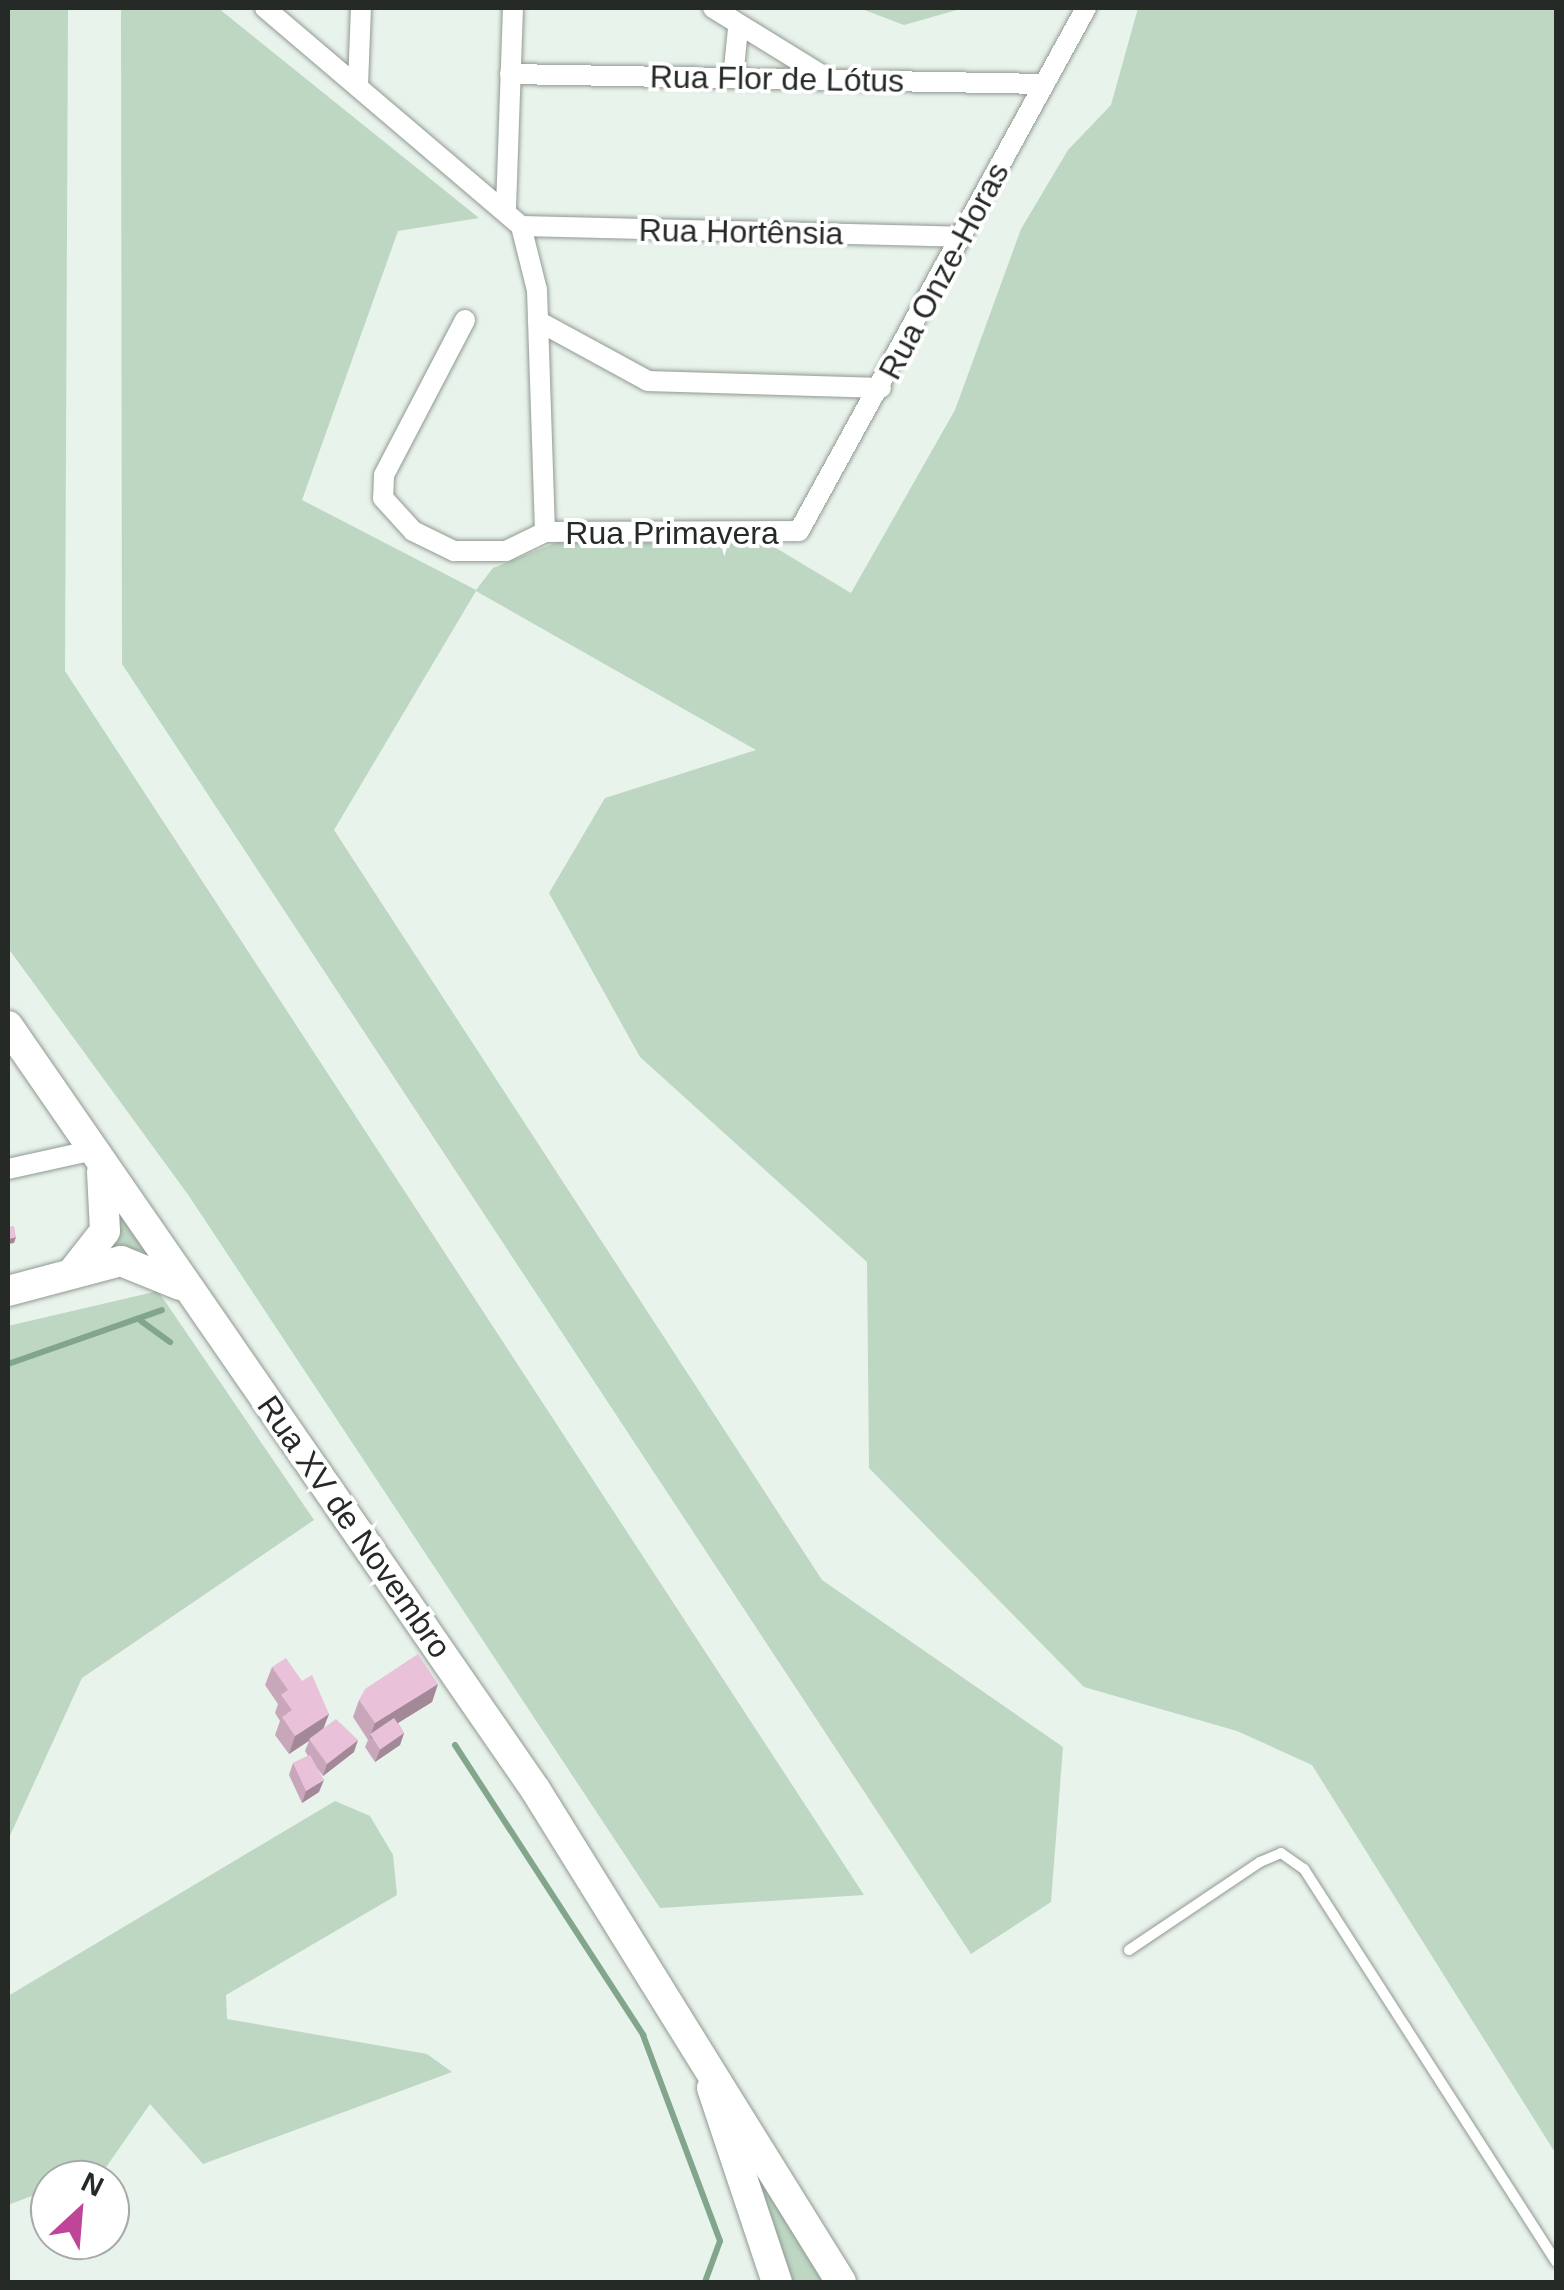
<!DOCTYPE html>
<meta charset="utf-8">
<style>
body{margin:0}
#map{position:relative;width:1564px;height:2290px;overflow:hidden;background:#e8f3eb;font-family:Arial,sans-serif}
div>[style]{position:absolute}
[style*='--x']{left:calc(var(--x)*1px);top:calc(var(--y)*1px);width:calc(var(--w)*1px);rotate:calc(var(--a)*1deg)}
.green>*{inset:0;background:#bdd7c3}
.stream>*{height:6px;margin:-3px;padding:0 3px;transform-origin:3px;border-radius:3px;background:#82a68c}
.roads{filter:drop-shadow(0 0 2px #909992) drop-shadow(0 0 2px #909992)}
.lane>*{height:10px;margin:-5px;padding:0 5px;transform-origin:5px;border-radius:5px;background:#fff}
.street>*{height:20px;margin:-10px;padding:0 10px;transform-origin:10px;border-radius:10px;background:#fff}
.primary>*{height:30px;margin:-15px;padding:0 15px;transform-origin:15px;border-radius:15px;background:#fff}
.wall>*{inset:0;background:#c8a7bb}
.shaded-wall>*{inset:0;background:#a38898}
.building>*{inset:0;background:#e9c2d9;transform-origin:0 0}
span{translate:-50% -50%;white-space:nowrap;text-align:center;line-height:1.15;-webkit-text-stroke:8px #fff;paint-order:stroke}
.street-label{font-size:32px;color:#262a27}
.frame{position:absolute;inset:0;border:10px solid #262a27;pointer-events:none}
.north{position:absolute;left:30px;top:2160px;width:100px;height:100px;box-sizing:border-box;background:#fff;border:2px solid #a8aaa9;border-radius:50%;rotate:26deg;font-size:28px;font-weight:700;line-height:40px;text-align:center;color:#262a27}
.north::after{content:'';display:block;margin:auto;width:35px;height:45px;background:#be4598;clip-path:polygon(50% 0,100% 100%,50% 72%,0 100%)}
</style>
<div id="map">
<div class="green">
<i style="clip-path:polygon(8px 8px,68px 8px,65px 671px,864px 1895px,660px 1908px,189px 1196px,8px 948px)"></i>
<i style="clip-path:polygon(121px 8px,218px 8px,479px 218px,398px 231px,302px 500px,476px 590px,493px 568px,560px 541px,771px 545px,851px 593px,955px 410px,1021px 229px,1068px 150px,1111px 105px,1138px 8px,1556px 8px,1556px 2154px,1312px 1765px,1237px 1731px,1084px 1687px,869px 1468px,867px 1262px,640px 1057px,549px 893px,605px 798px,756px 750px,476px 591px,334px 830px,822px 1580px,1063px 1747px,1051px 1902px,971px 1954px,122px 664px)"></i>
<i style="clip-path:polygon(859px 8px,964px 8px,904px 25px)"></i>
<i style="clip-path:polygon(123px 1212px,146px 1251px,104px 1251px)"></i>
<i style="clip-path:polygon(158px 1291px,314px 1520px,82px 1678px,8px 1840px,8px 1326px)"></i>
<i style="clip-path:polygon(335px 1801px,370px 1816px,393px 1855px,397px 1895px,226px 1995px,227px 2019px,427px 2054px,452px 2072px,203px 2164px,150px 2104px,102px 2173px,50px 2180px,50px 2189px,8px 2205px,8px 1996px)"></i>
<i style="clip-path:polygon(747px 2151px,829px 2282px,789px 2282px)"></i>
</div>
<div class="stream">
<i style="--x:141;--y:1321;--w:36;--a:36"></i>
<i style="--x:8;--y:1364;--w:163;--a:-19.3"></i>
<i style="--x:455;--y:1745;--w:346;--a:57"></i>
<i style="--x:643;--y:2035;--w:220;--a:69.5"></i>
<i style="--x:720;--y:2241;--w:44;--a:110.1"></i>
</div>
<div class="roads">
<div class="lane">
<i style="--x:1129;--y:1950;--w:158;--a:-33.9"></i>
<i style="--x:1260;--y:1862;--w:23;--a:-23"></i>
<i style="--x:1281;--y:1853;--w:28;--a:35"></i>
<i style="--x:1304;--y:1869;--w:467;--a:57.3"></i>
</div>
<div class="street">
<i style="--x:265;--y:8;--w:336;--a:40.4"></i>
<i style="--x:521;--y:226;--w:66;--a:76"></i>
<i style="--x:537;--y:290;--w:242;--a:88.1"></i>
<i style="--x:713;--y:8;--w:132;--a:31.6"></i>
<i style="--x:510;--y:74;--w:534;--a:1.07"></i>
<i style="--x:733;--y:78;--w:49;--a:-84.2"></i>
<i style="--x:358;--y:85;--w:77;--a:-87.8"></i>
<i style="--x:506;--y:208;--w:200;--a:-88"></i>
<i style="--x:521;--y:226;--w:441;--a:1.4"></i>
<i style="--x:465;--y:320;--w:175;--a:117.6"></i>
<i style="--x:384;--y:475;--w:23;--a:92"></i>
<i style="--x:383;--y:498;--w:45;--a:47.7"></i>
<i style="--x:413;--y:531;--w:46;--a:26"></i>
<i style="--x:454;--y:551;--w:52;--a:0"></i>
<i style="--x:506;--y:551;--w:43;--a:-26"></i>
<i style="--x:538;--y:321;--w:125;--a:28.6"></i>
<i style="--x:648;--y:381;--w:233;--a:1.7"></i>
<i style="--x:545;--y:532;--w:254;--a:-0.2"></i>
<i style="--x:799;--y:531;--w:597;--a:-61.24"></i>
<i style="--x:8;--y:1169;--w:88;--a:-12.5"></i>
</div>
<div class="primary">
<i style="--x:8;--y:1026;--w:927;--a:55.37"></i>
<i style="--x:535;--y:1789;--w:580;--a:58.17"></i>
<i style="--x:72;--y:1273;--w:53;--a:-51.8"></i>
<i style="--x:105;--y:1231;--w:59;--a:-92.9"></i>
<i style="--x:8;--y:1291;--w:117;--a:-14.9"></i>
<i style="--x:121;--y:1261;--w:64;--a:22.1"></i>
<i style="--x:712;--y:2088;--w:205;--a:71.5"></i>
</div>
</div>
<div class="wall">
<i style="clip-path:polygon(272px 1667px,302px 1681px,329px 1714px,323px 1729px,354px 1752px,323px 1776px,317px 1768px,319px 1792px,302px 1803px,289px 1775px,293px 1763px,308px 1756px,305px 1751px,309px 1741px,289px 1754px,275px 1735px,280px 1721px,275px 1713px,278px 1704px,265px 1685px)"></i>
<i style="clip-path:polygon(438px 1684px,432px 1702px,398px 1723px,404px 1733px,400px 1745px,375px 1762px,365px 1747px,368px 1740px,353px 1717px,359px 1700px)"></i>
</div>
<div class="shaded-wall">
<i style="clip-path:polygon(16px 1237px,14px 1243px,8px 1244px,8px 1239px)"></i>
<i style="clip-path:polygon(438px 1684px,432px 1702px,372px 1739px,370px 1736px,375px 1723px)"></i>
<i style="clip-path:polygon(329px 1714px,322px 1732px,289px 1754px,295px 1736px)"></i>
<i style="clip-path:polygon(404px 1733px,400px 1745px,375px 1762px,380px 1750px)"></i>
<i style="clip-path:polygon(358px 1740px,354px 1752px,323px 1776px,327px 1764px)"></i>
<i style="clip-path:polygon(324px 1780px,319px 1792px,302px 1803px,306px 1791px)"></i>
</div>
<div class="building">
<i style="clip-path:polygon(14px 1226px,16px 1237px,8px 1239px,8px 1227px)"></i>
<i style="clip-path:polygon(418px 1654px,438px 1684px,375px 1723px,359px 1700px,365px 1689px)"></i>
<i style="clip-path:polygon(286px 1658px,302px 1681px,312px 1675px,329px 1714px,295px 1736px,282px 1717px,292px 1710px,281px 1695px,288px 1690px,272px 1667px)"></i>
<i style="left:394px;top:1718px;width:18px;height:29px;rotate:56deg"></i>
<i style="clip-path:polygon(336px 1719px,358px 1740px,327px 1764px,309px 1739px)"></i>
<i style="clip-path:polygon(310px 1755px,324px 1780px,306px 1791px,293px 1763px)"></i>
</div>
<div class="street-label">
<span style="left:777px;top:79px;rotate:1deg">Rua Flor de Lótus</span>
<span style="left:741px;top:232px;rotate:1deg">Rua Hortênsia</span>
<span style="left:944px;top:271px;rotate:-62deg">Rua Onze-Horas</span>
<span style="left:672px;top:533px">Rua Primavera</span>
<span style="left:354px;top:1527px;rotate:55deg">Rua XV de Novembro</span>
</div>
<div class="frame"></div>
<div class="north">N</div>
</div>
